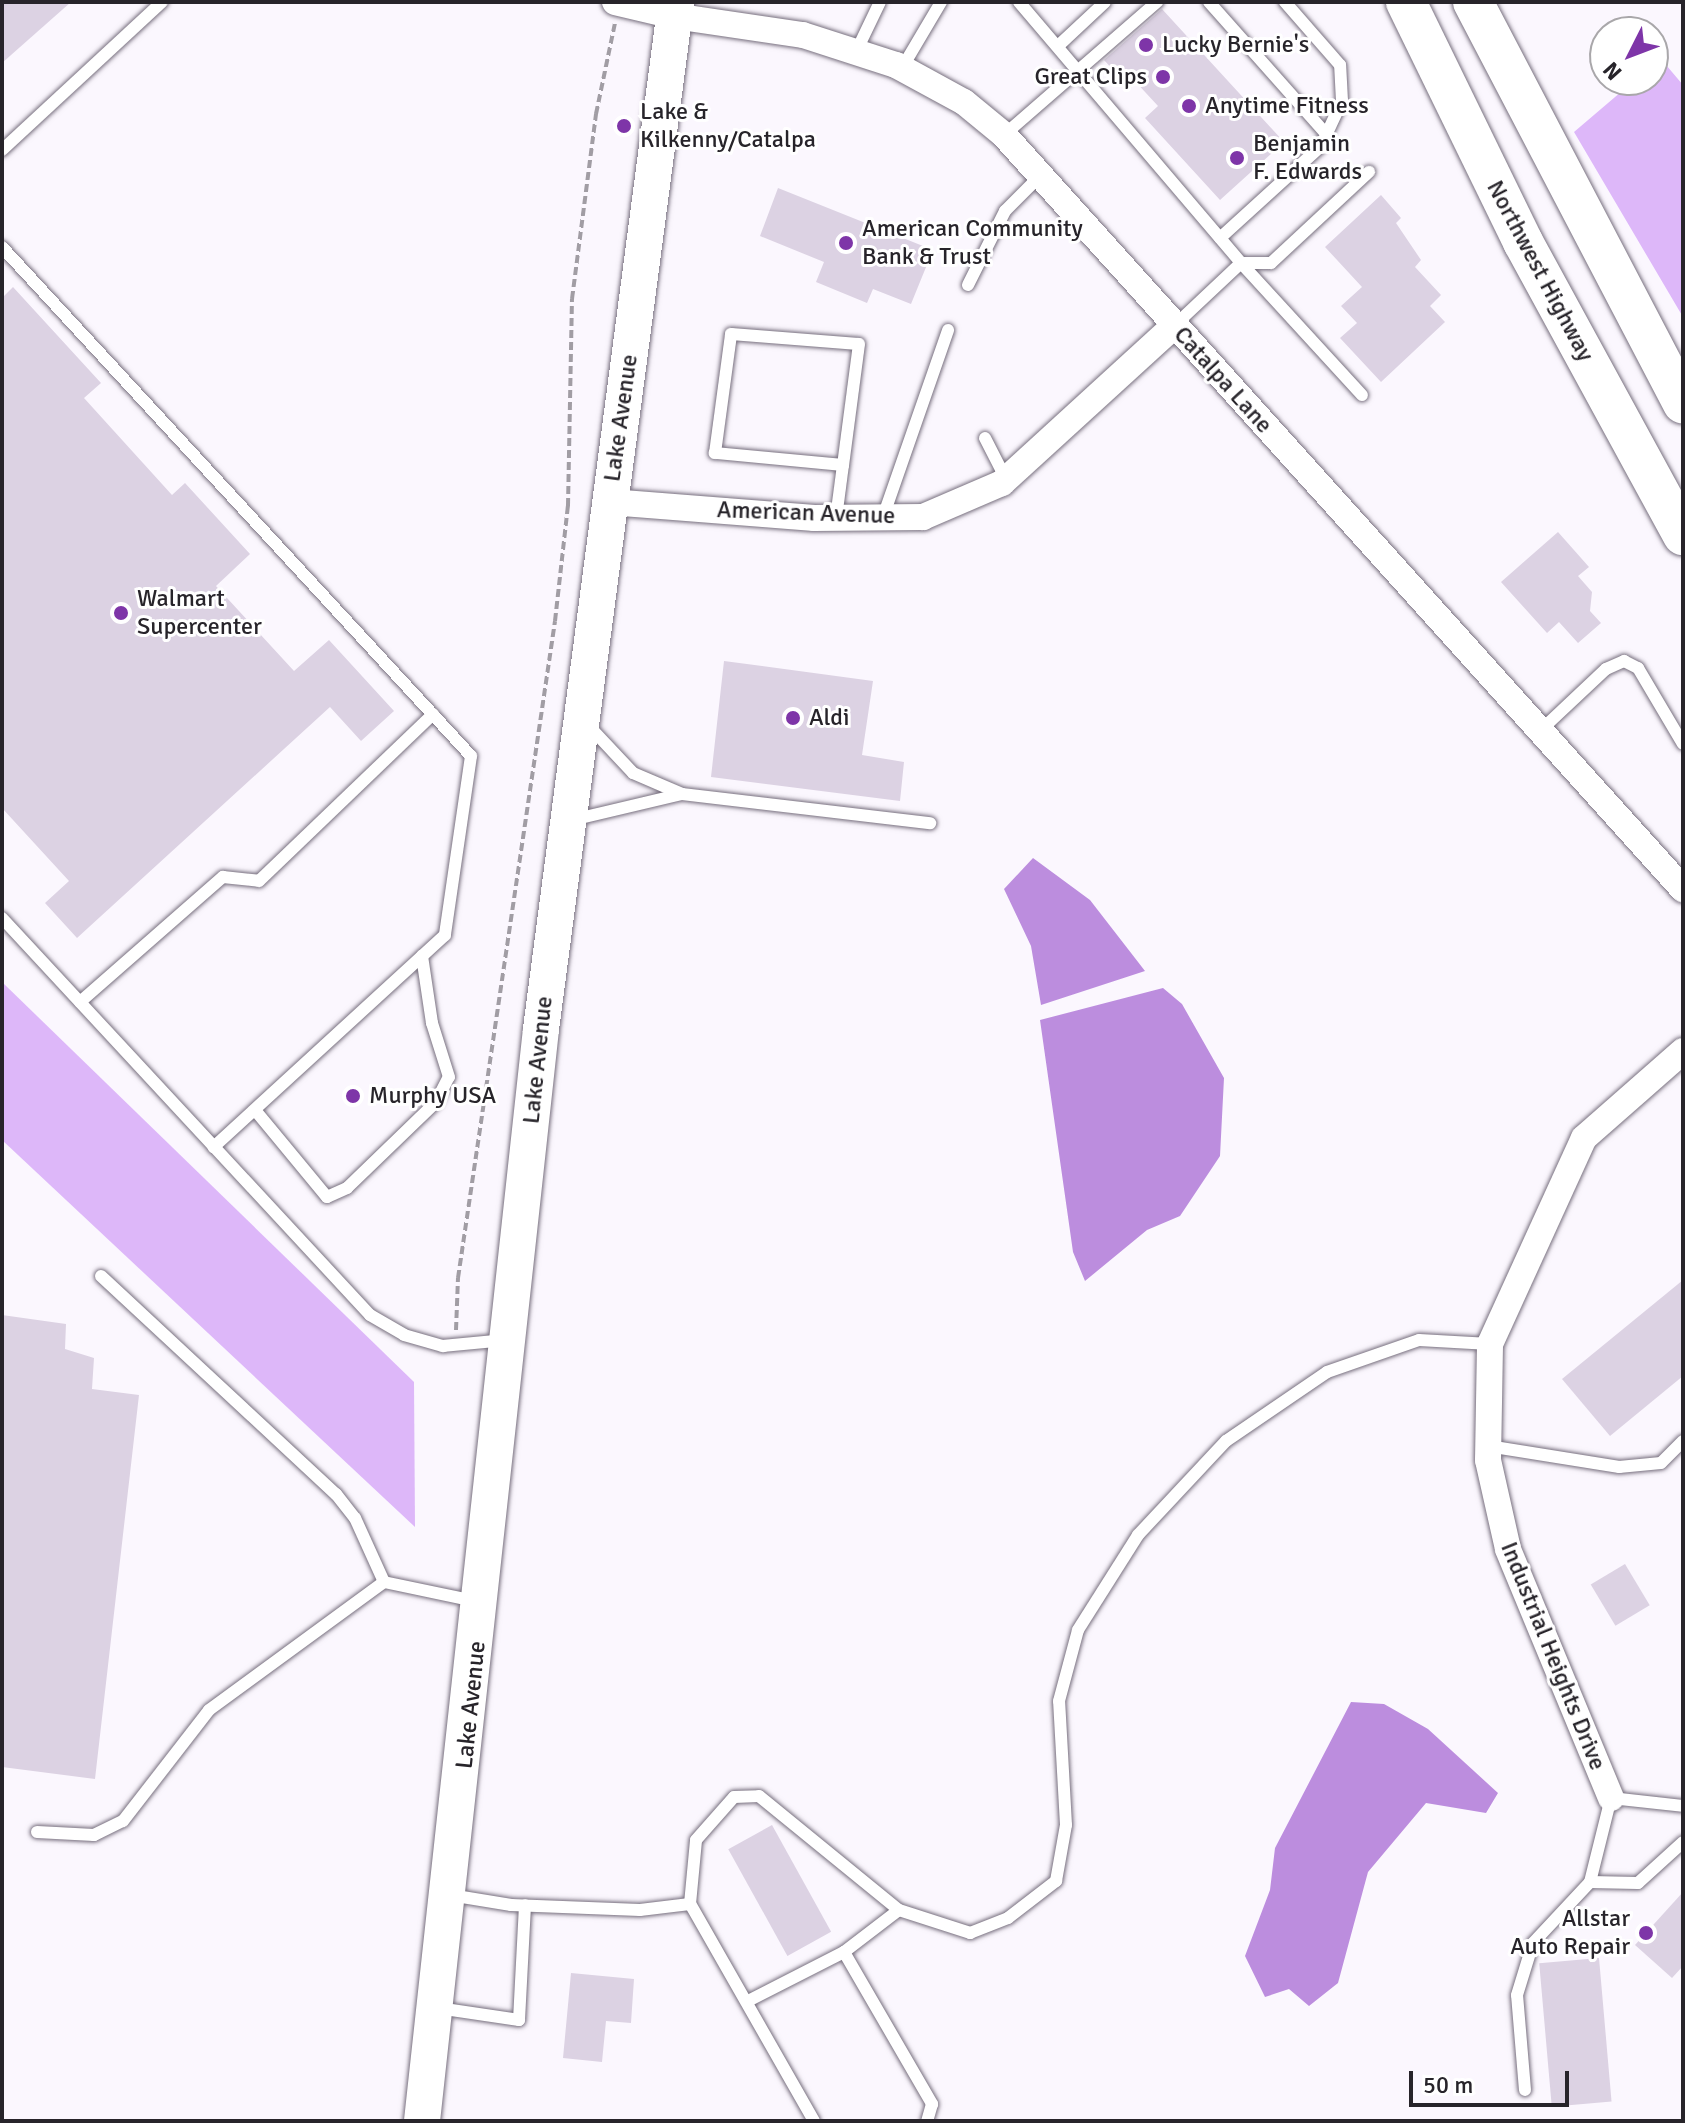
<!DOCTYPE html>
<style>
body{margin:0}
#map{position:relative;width:1685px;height:2123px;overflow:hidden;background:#fbf7fe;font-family:Signika,sans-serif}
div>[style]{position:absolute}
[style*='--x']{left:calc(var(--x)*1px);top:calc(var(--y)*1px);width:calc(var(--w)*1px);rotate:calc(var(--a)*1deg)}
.green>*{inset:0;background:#ddb7f9}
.water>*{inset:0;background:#bc8dde}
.building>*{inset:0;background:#dcd2e3;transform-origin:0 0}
.path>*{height:4px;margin-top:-2px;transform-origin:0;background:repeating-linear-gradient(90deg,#a19da4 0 8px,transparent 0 12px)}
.roads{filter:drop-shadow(0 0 2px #776f7e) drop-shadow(0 0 2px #776f7e)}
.lane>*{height:12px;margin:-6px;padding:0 6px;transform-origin:6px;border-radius:6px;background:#fff}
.street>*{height:26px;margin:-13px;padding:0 13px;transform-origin:13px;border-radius:13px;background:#fff}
.secondary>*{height:36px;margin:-18px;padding:0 18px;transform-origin:18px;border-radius:18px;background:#fff}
.primary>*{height:40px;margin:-20px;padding:0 20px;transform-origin:20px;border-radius:20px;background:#fff}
.dots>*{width:22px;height:22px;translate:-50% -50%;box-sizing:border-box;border:4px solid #fff;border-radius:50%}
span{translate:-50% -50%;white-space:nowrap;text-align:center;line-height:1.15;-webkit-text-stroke:6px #fff;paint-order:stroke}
.poi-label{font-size:24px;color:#27242a}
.left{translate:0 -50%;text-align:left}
.right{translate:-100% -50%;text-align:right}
.street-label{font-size:24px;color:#27242a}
.frame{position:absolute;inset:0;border:4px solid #27242a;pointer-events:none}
.north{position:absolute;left:1589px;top:16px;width:80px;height:80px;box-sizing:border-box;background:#fff;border:2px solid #a9a7aa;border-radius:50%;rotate:228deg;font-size:22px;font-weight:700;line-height:32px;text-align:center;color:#27242a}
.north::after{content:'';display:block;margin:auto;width:28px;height:36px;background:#7e35a8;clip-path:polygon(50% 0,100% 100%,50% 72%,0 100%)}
.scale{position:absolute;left:1409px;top:2071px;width:160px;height:36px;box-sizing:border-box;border:4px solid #27242a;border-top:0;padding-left:10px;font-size:24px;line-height:28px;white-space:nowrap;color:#27242a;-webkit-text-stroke:6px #fff;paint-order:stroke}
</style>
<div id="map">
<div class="green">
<i style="clip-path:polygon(1661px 59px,1683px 85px,1683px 317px,1574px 132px,1635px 80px,1653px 80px,1653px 65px)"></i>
<i style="clip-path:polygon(2px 982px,414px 1382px,415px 1527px,2px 1140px)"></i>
</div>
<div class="water">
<i style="clip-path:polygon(1033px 858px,1090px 900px,1145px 971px,1041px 1005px,1031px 946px,1004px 889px)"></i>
<i style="clip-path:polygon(1163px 988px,1182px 1004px,1224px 1078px,1220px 1156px,1180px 1216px,1147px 1230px,1085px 1281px,1073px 1252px,1040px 1020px)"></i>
<i style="clip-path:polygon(1351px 1702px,1384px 1704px,1428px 1729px,1498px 1793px,1486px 1813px,1426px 1803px,1368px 1872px,1338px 1983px,1309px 2006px,1289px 1989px,1265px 1997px,1245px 1956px,1270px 1890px,1275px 1848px)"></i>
</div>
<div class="building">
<i style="clip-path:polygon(2px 2px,71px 2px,2px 63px)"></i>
<i style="clip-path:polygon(1162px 9px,1284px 142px,1220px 200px,1145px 118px,1158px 106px,1133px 79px,1127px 85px,1104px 60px)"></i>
<i style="clip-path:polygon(778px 188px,933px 250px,911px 304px,873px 289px,867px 303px,816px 282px,824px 262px,760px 236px)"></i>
<i style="clip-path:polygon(1381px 195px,1401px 218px,1396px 223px,1421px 260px,1415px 267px,1441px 295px,1430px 306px,1445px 322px,1381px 382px,1340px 338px,1357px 323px,1341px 306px,1362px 287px,1325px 247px)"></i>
<i style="clip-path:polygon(13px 287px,101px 383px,84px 398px,172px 495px,185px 483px,250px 554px,216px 586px,294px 671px,329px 640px,394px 711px,361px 741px,330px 707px,77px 938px,45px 903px,69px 881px,2px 808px,2px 298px)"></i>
<i style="clip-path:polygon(1558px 532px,1589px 567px,1578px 576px,1592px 592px,1590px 611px,1601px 623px,1578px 643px,1559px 622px,1547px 633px,1501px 582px)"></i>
<i style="clip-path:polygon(724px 661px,873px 681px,862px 755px,904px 762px,900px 801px,711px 777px)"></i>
<i style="clip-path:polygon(1683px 1280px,1683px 1376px,1610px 1436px,1562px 1379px)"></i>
<i style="clip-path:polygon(2px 1315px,66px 1324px,65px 1349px,94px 1358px,92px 1389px,139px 1395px,95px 1779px,2px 1767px)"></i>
<i style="left:1625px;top:1564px;width:48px;height:40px;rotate:59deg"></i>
<i style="left:772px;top:1825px;width:122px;height:50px;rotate:61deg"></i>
<i style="clip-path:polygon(1683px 1892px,1683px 1966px,1672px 1978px,1635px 1945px)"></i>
<i style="left:1599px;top:1958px;width:144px;height:60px;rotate:85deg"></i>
<i style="clip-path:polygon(571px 1973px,634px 1979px,631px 2023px,606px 2021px,602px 2062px,563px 2058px)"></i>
</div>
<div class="path">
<i style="--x:456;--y:1330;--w:52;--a:-87.8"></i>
<i style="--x:458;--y:1278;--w:664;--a:-81.6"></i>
<i style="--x:555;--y:621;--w:116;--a:-83.6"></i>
<i style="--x:568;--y:506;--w:207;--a:-88.9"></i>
<i style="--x:572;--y:299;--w:187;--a:-82.6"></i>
<i style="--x:596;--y:114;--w:93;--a:-78.2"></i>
</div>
<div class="roads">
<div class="lane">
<i style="--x:1019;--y:2;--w:343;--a:49.6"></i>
<i style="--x:1241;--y:263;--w:179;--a:47.5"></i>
<i style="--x:1209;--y:2;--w:176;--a:48.4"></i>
<i style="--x:1058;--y:46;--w:64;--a:-43.1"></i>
<i style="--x:856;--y:52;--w:55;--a:-64.4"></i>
<i style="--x:902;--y:68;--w:77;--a:-59.4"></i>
<i style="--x:1004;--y:135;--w:203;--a:-41"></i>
<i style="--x:2;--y:150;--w:218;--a:-42.8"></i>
<i style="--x:1220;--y:238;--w:137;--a:-42.3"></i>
<i style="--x:1321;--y:146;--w:50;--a:-65"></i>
<i style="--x:1342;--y:101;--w:36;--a:-93"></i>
<i style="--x:1340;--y:65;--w:84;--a:-131.1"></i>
<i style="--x:2;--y:247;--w:692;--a:47.34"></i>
<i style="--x:471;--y:756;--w:181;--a:98.3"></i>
<i style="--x:445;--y:935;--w:314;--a:137.5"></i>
<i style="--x:968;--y:285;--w:83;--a:-63.4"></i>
<i style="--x:1005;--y:211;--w:49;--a:-45"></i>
<i style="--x:1175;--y:325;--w:91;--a:-43.2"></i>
<i style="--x:1241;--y:263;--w:30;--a:0"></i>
<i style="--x:1271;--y:263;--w:134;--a:-42.9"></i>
<i style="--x:985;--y:438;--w:46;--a:62.9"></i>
<i style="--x:883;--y:517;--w:198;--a:-70.8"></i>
<i style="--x:836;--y:518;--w:53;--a:-82.5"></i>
<i style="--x:843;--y:465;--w:129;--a:-174.6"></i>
<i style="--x:715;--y:453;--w:120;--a:-82.3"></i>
<i style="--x:731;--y:334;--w:128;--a:4.5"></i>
<i style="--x:859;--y:344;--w:122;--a:97.5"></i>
<i style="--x:588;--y:725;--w:66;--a:46.8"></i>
<i style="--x:633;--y:773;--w:53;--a:23.2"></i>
<i style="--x:682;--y:794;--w:250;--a:6.7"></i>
<i style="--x:1540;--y:731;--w:91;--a:-43.2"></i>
<i style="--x:1606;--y:669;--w:20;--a:-24"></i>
<i style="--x:1624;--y:661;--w:16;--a:27"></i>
<i style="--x:1638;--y:668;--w:88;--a:59.4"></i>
<i style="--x:572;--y:820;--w:113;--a:-13.3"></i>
<i style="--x:2;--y:918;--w:541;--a:47.17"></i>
<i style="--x:370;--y:1315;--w:39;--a:30"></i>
<i style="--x:404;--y:1335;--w:41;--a:15.8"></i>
<i style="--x:443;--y:1346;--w:62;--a:-5.5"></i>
<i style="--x:80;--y:1002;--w:190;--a:-41.2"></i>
<i style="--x:223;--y:877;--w:36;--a:6"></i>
<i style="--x:259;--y:881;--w:241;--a:-43.8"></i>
<i style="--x:255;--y:1110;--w:113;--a:50.4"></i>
<i style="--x:327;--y:1197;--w:22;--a:-24"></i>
<i style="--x:347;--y:1188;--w:124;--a:-44"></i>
<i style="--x:436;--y:1102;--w:28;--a:-63"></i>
<i style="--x:449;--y:1077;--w:57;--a:-107.5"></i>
<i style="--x:432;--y:1023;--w:68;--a:-98.5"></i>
<i style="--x:101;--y:1276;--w:321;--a:42.9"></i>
<i style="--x:336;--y:1494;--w:31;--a:52"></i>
<i style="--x:355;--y:1518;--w:70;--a:65.6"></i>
<i style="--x:1488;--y:1446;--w:133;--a:9.1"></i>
<i style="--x:1619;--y:1467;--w:42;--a:-5.4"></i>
<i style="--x:1661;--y:1463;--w:31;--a:-45"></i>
<i style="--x:37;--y:1832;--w:57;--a:3"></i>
<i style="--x:94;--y:1835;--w:32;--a:-26"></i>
<i style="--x:123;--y:1821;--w:140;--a:-52.2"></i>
<i style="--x:209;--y:1710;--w:217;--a:-36.2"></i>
<i style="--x:384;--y:1582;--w:92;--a:11.9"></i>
<i style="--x:1590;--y:1882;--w:48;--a:1.2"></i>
<i style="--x:1638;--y:1883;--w:61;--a:-42.3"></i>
<i style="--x:450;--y:1895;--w:62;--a:9.3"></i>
<i style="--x:511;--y:1905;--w:129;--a:2.2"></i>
<i style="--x:640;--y:1910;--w:50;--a:-6.8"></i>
<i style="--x:844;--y:1952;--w:176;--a:59.9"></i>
<i style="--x:932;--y:2104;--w:18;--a:106"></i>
<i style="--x:748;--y:2001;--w:108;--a:-27"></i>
<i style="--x:844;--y:1952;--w:69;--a:-37.4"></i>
<i style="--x:438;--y:2008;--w:82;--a:8.4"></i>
<i style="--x:519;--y:2020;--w:115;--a:-87"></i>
<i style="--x:1525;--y:2090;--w:95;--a:-94.8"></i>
<i style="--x:1517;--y:1995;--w:54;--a:-72.9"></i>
<i style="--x:1533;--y:1943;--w:83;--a:-46.9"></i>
<i style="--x:1590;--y:1882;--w:87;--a:-76"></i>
<i style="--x:1611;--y:1798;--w:72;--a:6.3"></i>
<i style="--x:814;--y:2121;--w:250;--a:-119.7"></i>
<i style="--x:690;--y:1904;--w:64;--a:-84.6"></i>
<i style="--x:696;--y:1840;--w:57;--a:-48.5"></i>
<i style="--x:734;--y:1797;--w:25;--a:-2"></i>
<i style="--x:759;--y:1796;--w:181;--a:39.2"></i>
<i style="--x:899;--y:1910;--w:75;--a:17.9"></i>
<i style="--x:970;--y:1933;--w:41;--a:-21.5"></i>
<i style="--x:1008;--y:1918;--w:61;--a:-37.6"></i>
<i style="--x:1056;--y:1881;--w:57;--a:-79.9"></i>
<i style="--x:1066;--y:1825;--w:124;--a:-93.2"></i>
<i style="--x:1059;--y:1701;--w:73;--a:-75"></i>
<i style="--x:1078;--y:1630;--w:112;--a:-57.7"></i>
<i style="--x:1138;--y:1535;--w:129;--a:-46.9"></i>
<i style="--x:1226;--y:1441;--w:122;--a:-34.3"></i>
<i style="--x:1327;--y:1372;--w:97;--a:-19.2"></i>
<i style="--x:1419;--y:1340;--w:71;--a:3.2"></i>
</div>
<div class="street">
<i style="--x:615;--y:2;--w:61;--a:13.3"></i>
<i style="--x:674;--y:16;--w:130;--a:8.4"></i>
<i style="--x:803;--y:35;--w:98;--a:17.9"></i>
<i style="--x:896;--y:65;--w:77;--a:28.6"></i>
<i style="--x:964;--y:102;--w:52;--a:39.5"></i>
<i style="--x:1004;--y:135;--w:1015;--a:48"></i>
<i style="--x:610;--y:502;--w:205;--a:4.5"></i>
<i style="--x:814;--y:518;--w:109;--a:-0.5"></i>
<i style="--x:923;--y:517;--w:86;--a:-23.3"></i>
<i style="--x:1002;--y:483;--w:234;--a:-42.4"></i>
<i style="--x:1611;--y:1798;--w:269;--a:-112.5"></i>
<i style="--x:1508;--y:1549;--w:91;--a:-102.7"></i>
<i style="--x:1488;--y:1460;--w:116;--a:-89"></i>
<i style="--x:1490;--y:1344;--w:226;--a:-65.5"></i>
<i style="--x:1584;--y:1138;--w:132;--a:-41.3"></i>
</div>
<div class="secondary">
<i style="--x:422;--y:2121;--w:1098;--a:-83.78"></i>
<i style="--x:541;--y:1029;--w:1036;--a:-82.51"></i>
</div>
<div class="primary">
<i style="--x:1406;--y:2;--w:267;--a:64"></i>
<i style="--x:1523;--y:242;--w:334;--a:61.4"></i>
<i style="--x:1473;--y:2;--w:453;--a:62.4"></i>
</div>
</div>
<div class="dots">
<i style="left:1146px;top:45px;background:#7e35a8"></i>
<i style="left:1163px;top:77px;background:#7e35a8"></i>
<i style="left:1189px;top:106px;background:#7e35a8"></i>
<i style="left:624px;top:126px;background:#7e35a8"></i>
<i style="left:1237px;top:158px;background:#7e35a8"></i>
<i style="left:846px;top:243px;background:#7e35a8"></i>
<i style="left:121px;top:613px;background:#7e35a8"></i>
<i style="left:793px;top:718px;background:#7e35a8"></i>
<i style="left:353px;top:1096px;background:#7e35a8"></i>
<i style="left:1646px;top:1933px;background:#7e35a8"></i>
</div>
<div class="poi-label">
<span class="left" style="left:1162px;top:45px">Lucky Bernie's</span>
<span class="right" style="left:1147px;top:77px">Great Clips</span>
<span class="left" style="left:1205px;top:106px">Anytime Fitness</span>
<span class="left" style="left:640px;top:126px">Lake &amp;<br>Kilkenny/Catalpa</span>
<span class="left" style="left:1253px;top:158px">Benjamin<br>F. Edwards</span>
<span class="left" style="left:862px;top:243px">American Community<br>Bank &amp; Trust</span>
<span class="left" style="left:137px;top:613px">Walmart<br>Supercenter</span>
<span class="left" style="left:809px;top:718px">Aldi</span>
<span class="left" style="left:369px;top:1096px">Murphy USA</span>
<span class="right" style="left:1630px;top:1933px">Allstar<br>Auto Repair</span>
</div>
<div class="street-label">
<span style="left:1540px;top:271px;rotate:62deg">Northwest Highway</span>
<span style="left:1223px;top:380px;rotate:48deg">Catalpa Lane</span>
<span style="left:621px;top:418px;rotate:-82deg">Lake Avenue</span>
<span style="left:806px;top:513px;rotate:2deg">American Avenue</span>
<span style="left:538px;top:1060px;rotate:-84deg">Lake Avenue</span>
<span style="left:1553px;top:1656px;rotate:68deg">Industrial Heights Drive</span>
<span style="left:471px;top:1705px;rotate:-84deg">Lake Avenue</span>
</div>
<div class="frame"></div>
<div class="north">N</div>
<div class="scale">50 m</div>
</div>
